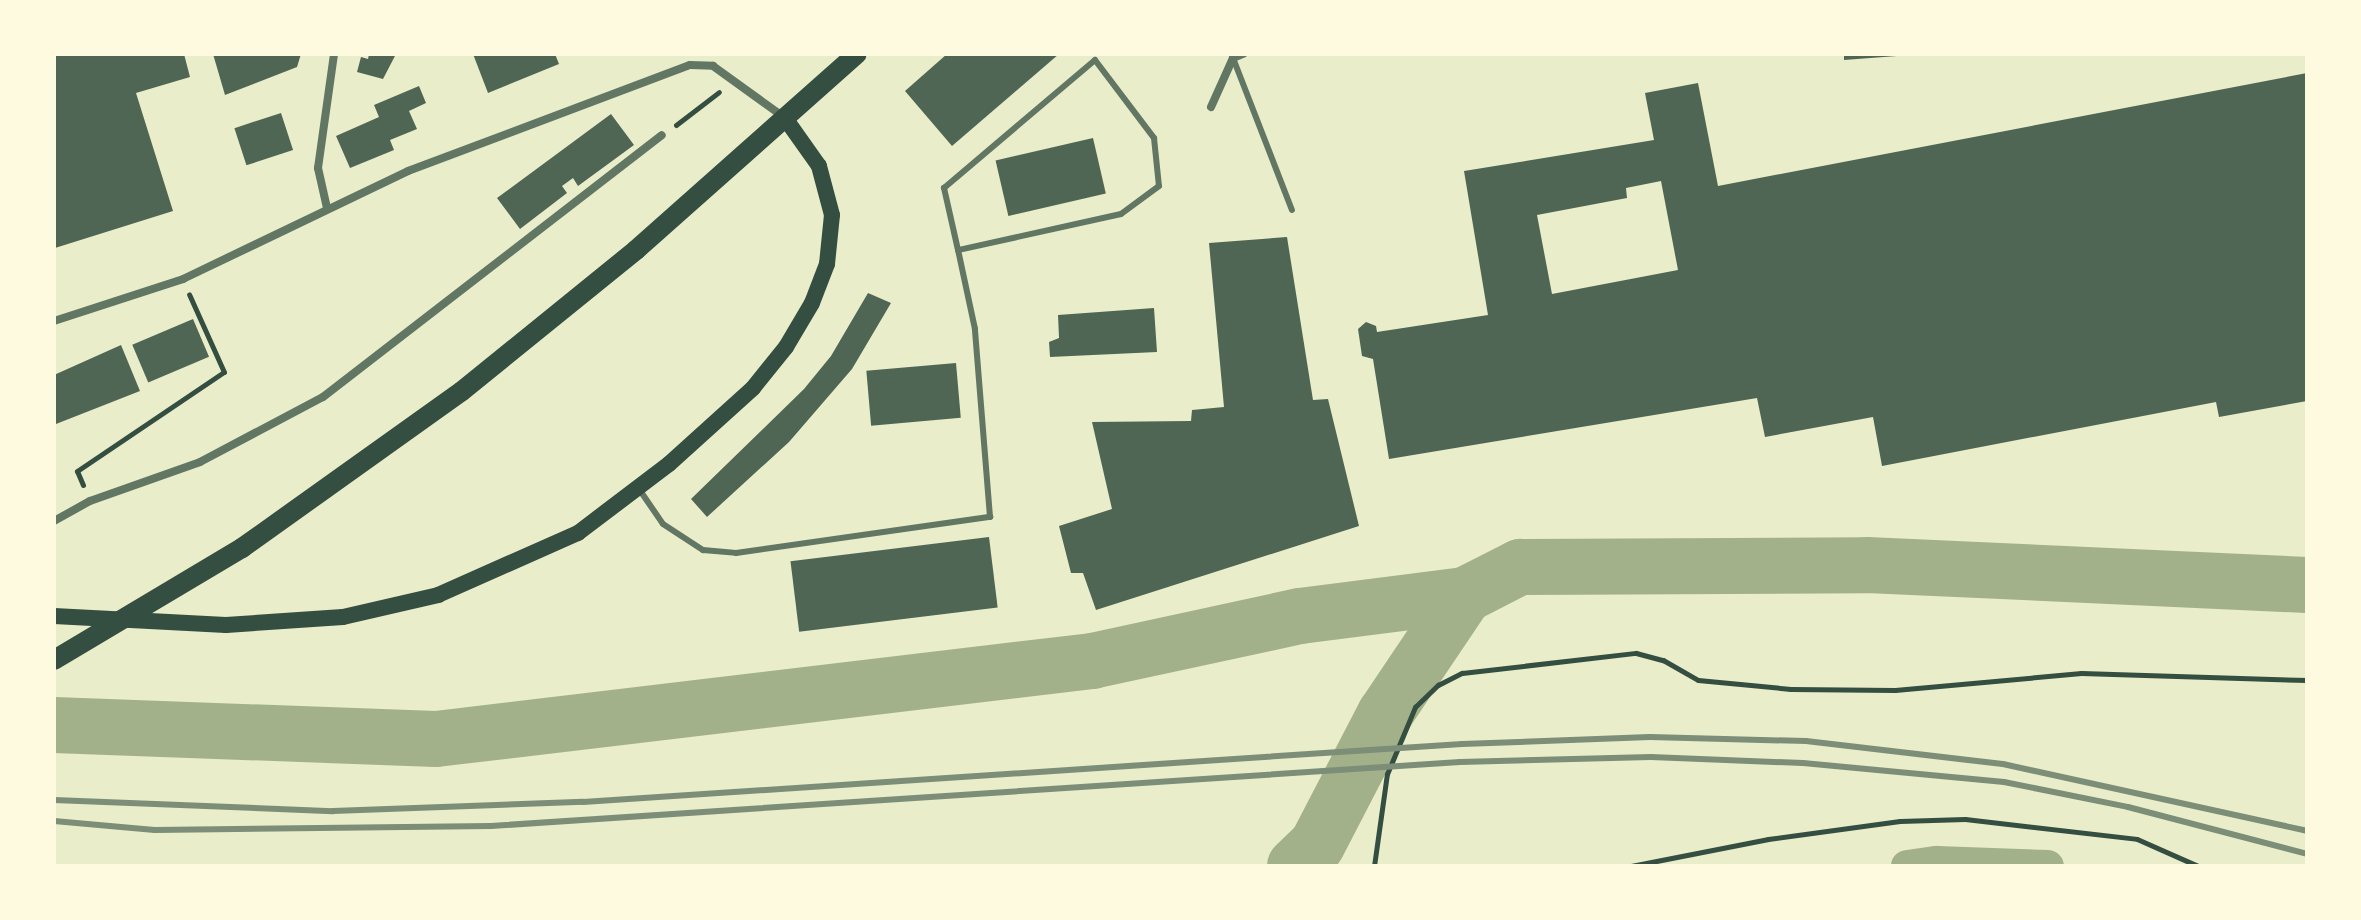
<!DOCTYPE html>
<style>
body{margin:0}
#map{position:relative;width:2361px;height:920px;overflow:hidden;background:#e9edc9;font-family:Cabin,sans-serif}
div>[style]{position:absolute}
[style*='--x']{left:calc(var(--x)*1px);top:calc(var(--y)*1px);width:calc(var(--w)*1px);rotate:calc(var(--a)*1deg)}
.canal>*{height:32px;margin:-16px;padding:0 16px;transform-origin:16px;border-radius:16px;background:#a3b18a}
.river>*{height:56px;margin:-28px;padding:0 28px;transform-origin:28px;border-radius:28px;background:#a3b18a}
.building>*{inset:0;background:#4f6655;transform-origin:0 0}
.path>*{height:5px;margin:-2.5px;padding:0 2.5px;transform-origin:2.5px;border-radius:2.5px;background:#344e41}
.service>*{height:6px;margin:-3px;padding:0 3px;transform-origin:3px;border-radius:3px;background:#617663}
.minor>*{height:8px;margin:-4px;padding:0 4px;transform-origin:4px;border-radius:4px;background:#617663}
.secondary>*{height:16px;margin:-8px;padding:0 8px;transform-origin:8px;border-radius:8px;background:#344e41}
.primary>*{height:20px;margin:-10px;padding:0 10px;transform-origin:10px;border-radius:10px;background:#344e41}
.rail>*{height:6px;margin:-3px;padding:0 3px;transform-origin:3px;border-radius:3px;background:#7c8e77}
span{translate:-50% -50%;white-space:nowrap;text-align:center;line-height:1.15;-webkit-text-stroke:8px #fefae0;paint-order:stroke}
.frame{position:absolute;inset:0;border:56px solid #fefae0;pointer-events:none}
</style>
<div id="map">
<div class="canal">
<i style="--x:1907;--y:866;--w:30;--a:-8"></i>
<i style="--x:1937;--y:862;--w:111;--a:2.1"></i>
</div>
<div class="river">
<i style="--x:54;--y:725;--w:382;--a:2.1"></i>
<i style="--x:436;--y:739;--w:661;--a:-6.78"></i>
<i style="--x:1092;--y:661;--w:213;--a:-12.2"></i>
<i style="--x:1300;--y:616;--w:166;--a:-7.3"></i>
<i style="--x:1295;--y:866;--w:30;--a:-44"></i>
<i style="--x:1317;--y:845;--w:148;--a:-62.6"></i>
<i style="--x:1385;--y:714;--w:143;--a:-56.1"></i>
<i style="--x:1465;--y:595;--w:62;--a:-27"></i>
<i style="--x:1520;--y:567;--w:347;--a:-0.3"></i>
<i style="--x:1867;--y:565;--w:440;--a:2.6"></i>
</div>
<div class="building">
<i style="clip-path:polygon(54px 54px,184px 54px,190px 77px,136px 93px,173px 211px,55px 248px)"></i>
<i style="clip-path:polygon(213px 54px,301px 54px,297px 67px,225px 95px)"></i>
<i style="clip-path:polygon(369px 54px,396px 54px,383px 79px,357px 72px,361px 57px,368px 59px)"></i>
<i style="clip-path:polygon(473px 54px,555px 54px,559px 64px,488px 93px)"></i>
<i style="clip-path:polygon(947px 54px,1059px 54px,952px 146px,905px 91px)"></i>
<i style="clip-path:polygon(1844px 54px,1896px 54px,1897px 56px,1844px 60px)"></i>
<i style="clip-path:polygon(evenodd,2307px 73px,2307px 401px,2219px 417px,2216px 402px,1882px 466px,1873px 417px,1765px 437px,1757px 398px,1389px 459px,1373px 359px,1362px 356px,1358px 329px,1366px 322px,1376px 326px,1377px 332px,1488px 315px,1464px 171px,1654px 140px,1645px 93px,1698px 83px,1718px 186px,2307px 73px,1661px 181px,1678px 270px,1552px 294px,1537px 215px,1627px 198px,1626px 188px,1661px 181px)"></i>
<i style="clip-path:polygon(419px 86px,426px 103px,409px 111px,417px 129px,390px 140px,394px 150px,350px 168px,336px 136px,379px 117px,374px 105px)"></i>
<i style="left:281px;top:113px;width:39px;height:49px;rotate:72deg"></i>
<i style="clip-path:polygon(611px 114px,634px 145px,578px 186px,573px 178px,562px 186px,567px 193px,520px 229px,497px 198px)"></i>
<i style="left:1093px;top:138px;width:57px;height:100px;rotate:77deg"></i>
<i style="clip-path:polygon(1287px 237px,1313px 400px,1328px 399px,1359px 526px,1096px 610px,1083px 573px,1071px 573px,1059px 526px,1112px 509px,1092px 422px,1191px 421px,1192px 410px,1224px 407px,1209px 243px)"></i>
<i style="clip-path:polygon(868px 293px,891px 303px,852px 369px,789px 442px,707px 517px,691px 499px,804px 389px,831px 356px)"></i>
<i style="clip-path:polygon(1154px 308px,1157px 352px,1050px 357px,1049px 342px,1059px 338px,1058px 315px)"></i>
<i style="left:193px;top:319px;width:41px;height:66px;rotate:67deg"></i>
<i style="clip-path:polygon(121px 345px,140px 391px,56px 424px,54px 375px)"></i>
<i style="left:956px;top:363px;width:55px;height:90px;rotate:85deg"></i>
<i style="left:989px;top:537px;width:71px;height:200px;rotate:83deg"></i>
</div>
<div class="path">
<i style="--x:676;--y:125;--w:54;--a:-37.5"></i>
<i style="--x:83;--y:485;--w:15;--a:-113"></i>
<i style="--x:77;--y:471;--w:177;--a:-34"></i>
<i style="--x:224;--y:372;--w:85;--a:-114.2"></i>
<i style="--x:1374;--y:866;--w:93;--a:-82"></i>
<i style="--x:1387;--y:774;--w:73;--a:-67.3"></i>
<i style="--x:1415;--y:707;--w:32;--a:-44"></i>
<i style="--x:1438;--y:685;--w:27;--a:-27"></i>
<i style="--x:1462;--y:673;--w:175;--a:-6.6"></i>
<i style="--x:1636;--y:653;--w:28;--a:15"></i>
<i style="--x:1663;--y:660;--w:40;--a:29.7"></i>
<i style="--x:1698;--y:680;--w:93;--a:5.5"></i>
<i style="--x:1791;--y:689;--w:104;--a:0.6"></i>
<i style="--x:1895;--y:690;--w:187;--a:-5.2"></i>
<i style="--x:2081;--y:673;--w:226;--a:1.8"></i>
<i style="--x:1631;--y:866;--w:140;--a:-11.1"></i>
<i style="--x:1768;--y:839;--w:133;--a:-7.8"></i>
<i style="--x:1900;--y:821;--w:65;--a:-1.8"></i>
<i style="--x:1965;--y:819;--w:173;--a:6.6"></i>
<i style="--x:2137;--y:839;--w:67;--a:23.9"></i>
</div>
<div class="service">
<i style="--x:1233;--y:58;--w:163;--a:68.8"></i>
<i style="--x:639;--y:489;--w:42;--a:55.6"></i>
<i style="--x:663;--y:524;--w:48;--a:33"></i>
<i style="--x:703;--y:550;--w:33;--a:5"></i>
<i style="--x:736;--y:553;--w:257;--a:-8.1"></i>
<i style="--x:990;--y:517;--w:189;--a:-94.6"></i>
<i style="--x:975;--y:329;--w:81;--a:-102.1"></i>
<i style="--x:958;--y:250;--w:64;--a:-102.7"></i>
<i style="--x:944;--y:188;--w:198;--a:-40.3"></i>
<i style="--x:1095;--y:60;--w:98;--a:52.9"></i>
<i style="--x:1154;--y:138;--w:48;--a:84.1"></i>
<i style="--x:1159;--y:186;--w:47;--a:143.6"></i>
<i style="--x:1121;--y:214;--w:167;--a:167.5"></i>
</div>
<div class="minor">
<i style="--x:1211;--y:107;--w:54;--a:-65.8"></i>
<i style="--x:1233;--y:58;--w:11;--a:-22"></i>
<i style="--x:327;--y:208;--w:41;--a:-102.7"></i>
<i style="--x:318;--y:168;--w:115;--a:-82"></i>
<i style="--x:54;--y:321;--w:136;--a:-18"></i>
<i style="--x:183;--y:279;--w:250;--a:-25.6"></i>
<i style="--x:408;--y:171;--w:301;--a:-20.6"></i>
<i style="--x:690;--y:65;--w:23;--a:2"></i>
<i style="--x:713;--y:66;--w:89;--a:35.8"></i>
<i style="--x:54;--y:521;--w:41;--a:-29.1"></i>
<i style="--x:90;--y:501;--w:117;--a:-19.5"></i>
<i style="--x:200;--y:462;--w:139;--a:-27.9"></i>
<i style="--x:323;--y:397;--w:428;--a:-37.7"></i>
</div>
<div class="secondary">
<i style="--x:54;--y:616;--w:172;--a:3"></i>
<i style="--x:226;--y:625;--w:117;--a:-3.9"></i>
<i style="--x:343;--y:617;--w:98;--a:-13"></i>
<i style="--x:438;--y:595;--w:153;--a:-23.9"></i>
<i style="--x:578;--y:533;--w:114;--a:-37.2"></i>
<i style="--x:669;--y:464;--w:113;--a:-42.1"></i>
<i style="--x:753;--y:388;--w:53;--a:-51.2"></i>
<i style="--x:786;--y:347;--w:51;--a:-59.4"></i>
<i style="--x:812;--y:303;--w:42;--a:-69"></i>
<i style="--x:827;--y:264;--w:49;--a:-84.2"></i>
<i style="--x:832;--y:215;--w:51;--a:-104.9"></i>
<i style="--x:819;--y:166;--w:59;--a:-125.3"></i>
</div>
<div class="primary">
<i style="--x:54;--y:660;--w:219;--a:-30.8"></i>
<i style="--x:242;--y:548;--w:270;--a:-35.5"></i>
<i style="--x:462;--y:391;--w:224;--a:-39"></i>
<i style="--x:636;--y:250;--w:295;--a:-41.6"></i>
</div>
<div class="rail">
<i style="--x:54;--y:800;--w:279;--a:2.3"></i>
<i style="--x:333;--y:811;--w:250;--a:-2.1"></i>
<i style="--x:583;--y:802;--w:881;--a:-3.78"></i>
<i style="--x:1462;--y:744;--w:188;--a:-2.1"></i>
<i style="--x:1650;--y:737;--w:156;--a:1.5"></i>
<i style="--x:1806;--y:741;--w:198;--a:6.7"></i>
<i style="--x:2003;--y:764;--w:311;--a:12.4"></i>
<i style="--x:54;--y:821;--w:101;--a:5.1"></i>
<i style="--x:155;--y:830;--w:336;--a:-0.7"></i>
<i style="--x:491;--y:826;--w:971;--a:-3.78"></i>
<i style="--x:1460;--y:762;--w:191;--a:-1.5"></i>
<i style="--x:1651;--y:757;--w:152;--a:2.3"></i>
<i style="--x:1803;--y:763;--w:202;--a:5.4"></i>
<i style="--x:2004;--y:782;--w:126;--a:11.4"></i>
<i style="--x:2128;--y:807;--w:185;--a:14.7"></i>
</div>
<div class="frame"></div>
</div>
